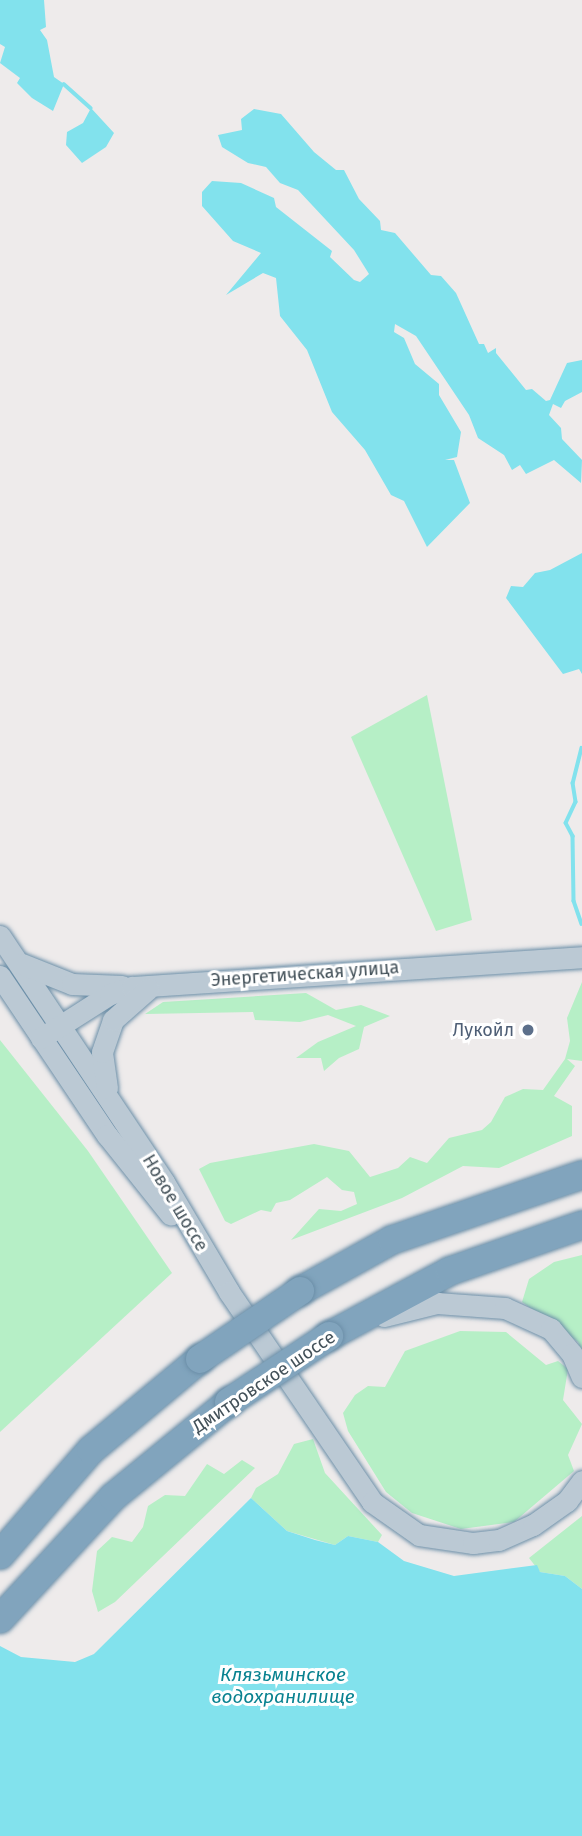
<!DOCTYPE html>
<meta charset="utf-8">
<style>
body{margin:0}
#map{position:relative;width:582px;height:1836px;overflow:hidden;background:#eeebeb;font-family:"Fira Sans",sans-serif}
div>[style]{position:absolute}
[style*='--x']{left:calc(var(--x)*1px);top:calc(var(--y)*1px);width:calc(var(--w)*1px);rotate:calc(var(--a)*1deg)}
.green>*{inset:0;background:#b6efc6}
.water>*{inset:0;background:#82e2ed}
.stream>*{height:3.5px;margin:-1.75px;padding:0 1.75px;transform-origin:1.75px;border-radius:1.75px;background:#82e2ed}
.roads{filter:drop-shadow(0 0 2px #6c8fa8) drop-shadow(0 0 2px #6c8fa8)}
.secondary>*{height:21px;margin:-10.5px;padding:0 10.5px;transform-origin:10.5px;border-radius:10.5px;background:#bbc9d4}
.highway>*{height:28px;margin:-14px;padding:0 14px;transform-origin:14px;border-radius:14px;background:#81a4bd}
.bridges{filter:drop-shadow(0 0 2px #6c8fa8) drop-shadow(0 0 2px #6c8fa8)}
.highway-bridge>*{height:28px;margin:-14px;padding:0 14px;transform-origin:14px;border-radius:14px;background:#81a4bd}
.dots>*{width:19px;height:19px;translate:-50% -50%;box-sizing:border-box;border:4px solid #fff;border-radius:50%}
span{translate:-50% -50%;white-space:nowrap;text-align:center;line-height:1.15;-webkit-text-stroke:6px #fff;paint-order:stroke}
.street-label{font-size:18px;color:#435159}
.service-label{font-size:18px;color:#4e5e75}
.right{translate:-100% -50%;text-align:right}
.water-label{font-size:19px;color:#098290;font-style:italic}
</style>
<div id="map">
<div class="green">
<i style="clip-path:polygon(427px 695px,472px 920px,436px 931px,351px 737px)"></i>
<i style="clip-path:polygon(582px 982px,582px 1061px,567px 1059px,575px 1066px,554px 1096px,572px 1106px,572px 1136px,499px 1168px,463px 1166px,402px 1198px,291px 1240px,319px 1209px,341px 1211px,357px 1204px,354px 1192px,342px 1190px,327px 1177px,290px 1200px,276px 1203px,271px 1212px,261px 1210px,231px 1224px,225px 1221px,199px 1169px,210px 1163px,314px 1144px,349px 1151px,370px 1177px,398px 1168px,410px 1157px,427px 1163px,449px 1138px,482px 1130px,491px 1122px,505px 1097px,523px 1089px,543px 1090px,565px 1059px,570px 1041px,567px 1018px)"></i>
<i style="clip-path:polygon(306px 993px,336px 1010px,361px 1005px,390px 1016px,364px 1027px,359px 1049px,339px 1058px,324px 1071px,321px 1058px,296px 1058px,318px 1042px,356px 1026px,328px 1015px,300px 1022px,255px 1020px,253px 1012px,145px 1014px,163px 1002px)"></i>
<i style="clip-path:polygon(0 1040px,88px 1151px,172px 1273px,0 1432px)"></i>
<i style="clip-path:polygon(582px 1255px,582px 1353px,578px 1342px,522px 1302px,529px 1279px,554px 1262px)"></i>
<i style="clip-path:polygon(460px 1331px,506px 1332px,546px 1365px,558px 1361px,568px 1369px,563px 1400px,582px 1424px,568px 1455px,574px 1471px,514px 1522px,461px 1529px,412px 1513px,386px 1492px,348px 1431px,343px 1413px,355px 1395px,368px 1386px,385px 1387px,405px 1351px)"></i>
<i style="clip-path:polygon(313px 1439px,325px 1473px,382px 1535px,378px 1542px,348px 1536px,335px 1545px,287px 1531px,251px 1498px,256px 1488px,278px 1474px,294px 1444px)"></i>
<i style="clip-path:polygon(242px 1460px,255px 1468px,115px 1602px,98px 1612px,92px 1591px,97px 1551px,112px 1537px,132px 1542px,143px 1527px,148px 1506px,165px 1495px,185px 1496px,207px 1464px,224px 1474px)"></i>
<i style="clip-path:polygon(582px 1516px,582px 1589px,565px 1576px,540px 1572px,529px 1558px)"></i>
</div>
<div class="water">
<i style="clip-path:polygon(0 0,44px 0,46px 27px,40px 30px,47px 40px,54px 77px,64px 84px,53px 111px,32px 98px,17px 83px,20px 78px,0 63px,5px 47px,0 44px)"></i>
<i style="clip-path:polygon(91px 108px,114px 133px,106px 147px,82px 163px,66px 145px,67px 132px,83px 123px)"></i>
<i style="clip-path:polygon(254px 109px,281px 114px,314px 152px,336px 170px,344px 170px,359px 199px,380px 221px,381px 230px,395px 233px,431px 275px,441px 276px,456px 293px,479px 344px,484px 344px,488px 353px,496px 348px,496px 353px,526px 390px,532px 389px,546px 401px,550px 400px,567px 363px,582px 360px,582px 392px,565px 401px,561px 408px,553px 404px,549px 415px,561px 428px,562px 439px,582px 460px,581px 483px,554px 460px,526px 474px,520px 465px,512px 470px,504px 455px,478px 438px,469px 415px,416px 336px,395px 324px,394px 332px,404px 338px,415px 364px,439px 384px,439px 395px,461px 432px,457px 457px,445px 460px,454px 460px,470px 503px,427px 547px,404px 501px,391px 495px,365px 450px,332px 412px,307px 350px,280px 316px,276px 278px,263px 273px,226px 295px,261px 253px,233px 241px,202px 206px,202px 192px,212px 181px,241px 183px,274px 198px,276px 207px,332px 251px,330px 257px,354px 280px,360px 282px,369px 274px,354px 250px,298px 190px,280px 183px,266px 167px,248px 163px,222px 147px,218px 135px,242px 130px,241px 119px)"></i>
<i style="clip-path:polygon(582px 553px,582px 674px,579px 669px,563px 674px,506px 598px,511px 586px,523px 587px,535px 573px,550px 570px)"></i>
<i style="clip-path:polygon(251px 1498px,287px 1531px,315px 1540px,335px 1545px,348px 1536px,378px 1542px,404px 1561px,454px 1576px,537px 1565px,540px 1572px,565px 1576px,582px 1589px,582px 1836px,0 1836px,0 1646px,21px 1657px,75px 1662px,94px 1654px)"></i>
</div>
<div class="stream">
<i style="--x:64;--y:84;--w:36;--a:42"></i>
<i style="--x:582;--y:748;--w:36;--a:104"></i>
<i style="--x:573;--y:783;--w:19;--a:81"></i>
<i style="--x:576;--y:802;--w:23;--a:115"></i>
<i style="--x:566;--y:823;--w:15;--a:62"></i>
<i style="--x:573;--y:836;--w:65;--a:89.1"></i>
<i style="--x:574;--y:901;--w:24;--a:71"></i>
</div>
<div class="roads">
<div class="secondary">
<i style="--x:0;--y:936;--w:296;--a:56.3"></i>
<i style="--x:164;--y:1182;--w:128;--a:59.4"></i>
<i style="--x:229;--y:1292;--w:254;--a:55.7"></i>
<i style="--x:372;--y:1502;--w:57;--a:35.1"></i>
<i style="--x:419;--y:1535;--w:55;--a:8.4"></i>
<i style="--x:473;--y:1543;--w:26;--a:-7"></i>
<i style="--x:499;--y:1540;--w:37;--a:-24"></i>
<i style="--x:533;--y:1525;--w:42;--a:-35.2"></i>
<i style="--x:567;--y:1501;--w:25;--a:-53"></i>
<i style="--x:22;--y:964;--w:54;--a:21.8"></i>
<i style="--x:72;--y:984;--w:50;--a:2.3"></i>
<i style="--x:0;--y:976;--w:192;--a:56.1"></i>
<i style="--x:107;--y:1135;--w:102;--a:51.3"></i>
<i style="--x:41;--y:1038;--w:82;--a:-32.5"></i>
<i style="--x:110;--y:994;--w:23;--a:-18"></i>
<i style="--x:132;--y:987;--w:451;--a:-3.8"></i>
<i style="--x:107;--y:1088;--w:36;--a:-98"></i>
<i style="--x:102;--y:1052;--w:34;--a:-71"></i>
<i style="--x:113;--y:1020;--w:47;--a:-41.5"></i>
<i style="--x:384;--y:1316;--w:55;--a:-13.8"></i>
<i style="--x:437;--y:1303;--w:68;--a:4.2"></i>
<i style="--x:505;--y:1308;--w:51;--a:24.5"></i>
<i style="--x:551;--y:1329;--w:33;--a:50"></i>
<i style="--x:572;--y:1354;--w:25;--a:67"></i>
</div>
<div class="highway">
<i style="--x:300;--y:1291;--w:105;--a:-29"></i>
<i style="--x:392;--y:1240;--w:201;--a:-18.9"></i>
<i style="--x:329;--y:1336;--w:137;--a:-28.2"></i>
<i style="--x:450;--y:1271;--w:140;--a:-19.2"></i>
<i style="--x:0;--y:1555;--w:139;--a:-49.1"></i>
<i style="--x:91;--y:1450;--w:142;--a:-39.9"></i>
<i style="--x:0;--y:1619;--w:166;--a:-47.2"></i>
<i style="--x:113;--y:1497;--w:150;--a:-39.3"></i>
</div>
</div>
<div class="bridges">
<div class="highway-bridge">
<i style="--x:200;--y:1359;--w:121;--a:-34.2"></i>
<i style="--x:229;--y:1402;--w:120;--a:-33.4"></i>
</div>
</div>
<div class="dots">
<i style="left:528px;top:1030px;background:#5c6f8a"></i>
</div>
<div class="street-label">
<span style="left:305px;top:974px;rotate:-4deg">Энергетическая улица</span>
<span style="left:175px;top:1203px;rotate:59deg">Новое шоссе</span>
<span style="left:264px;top:1382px;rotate:-34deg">Дмитровское шоссе</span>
</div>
<div class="service-label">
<span class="right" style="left:514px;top:1030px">Лукойл</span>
</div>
<div class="water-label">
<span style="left:283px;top:1686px">Клязьминское<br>водохранилище</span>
</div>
</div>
